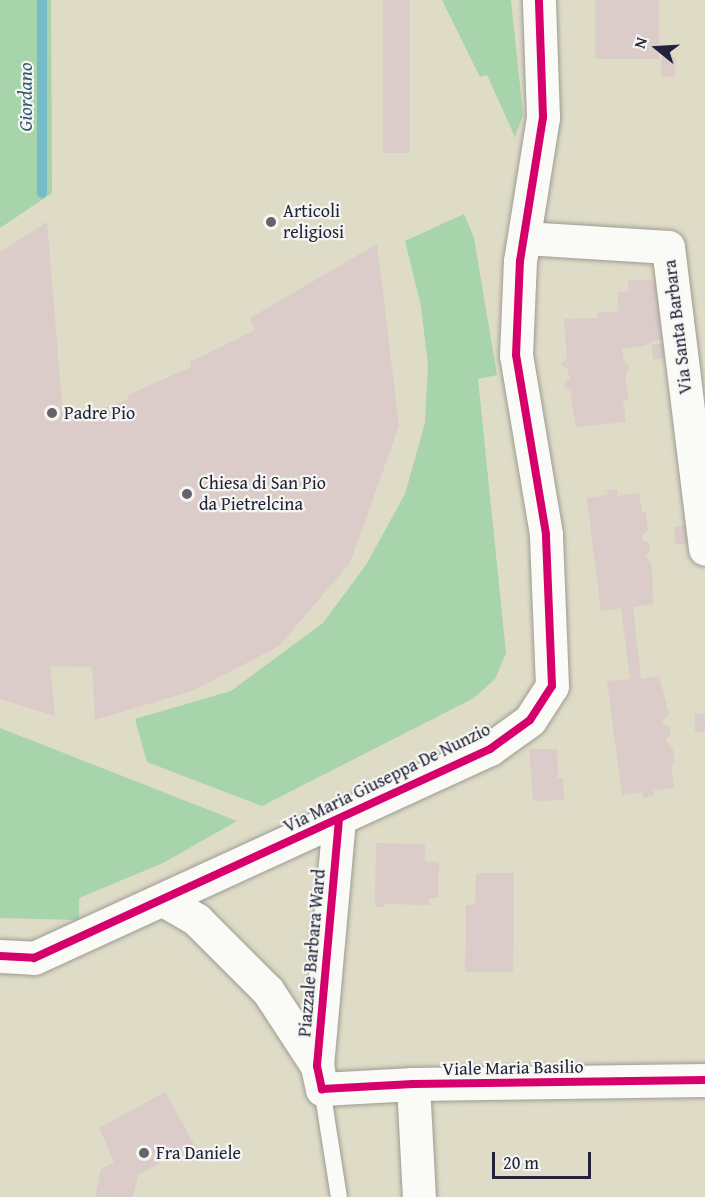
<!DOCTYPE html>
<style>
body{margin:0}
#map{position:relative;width:705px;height:1197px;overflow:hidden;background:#dedbc7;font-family:"Gentium Book Plus",serif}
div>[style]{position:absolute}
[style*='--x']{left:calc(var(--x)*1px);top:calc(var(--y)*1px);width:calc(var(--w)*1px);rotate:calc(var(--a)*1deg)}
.green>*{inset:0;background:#a7d4aa}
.stream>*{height:10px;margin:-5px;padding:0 5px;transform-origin:5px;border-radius:5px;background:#76bcc8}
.building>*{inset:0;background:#dbccc9;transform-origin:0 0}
.roads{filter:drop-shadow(0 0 2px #9d9b92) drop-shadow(0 0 2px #9d9b92)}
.lane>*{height:16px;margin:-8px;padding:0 8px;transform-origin:8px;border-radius:8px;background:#fafaf7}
.street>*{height:33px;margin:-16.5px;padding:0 16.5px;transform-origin:16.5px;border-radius:16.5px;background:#fafaf7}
.cycleway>*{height:8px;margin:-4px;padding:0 4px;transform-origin:4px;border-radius:4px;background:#d6006c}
.dots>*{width:16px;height:16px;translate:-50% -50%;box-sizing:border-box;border:3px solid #f6f6f2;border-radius:50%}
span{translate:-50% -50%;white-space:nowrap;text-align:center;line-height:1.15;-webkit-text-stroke:4.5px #f6f6f2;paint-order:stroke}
.poi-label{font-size:18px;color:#22223b}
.left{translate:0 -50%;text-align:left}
.street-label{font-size:18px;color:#22223b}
.water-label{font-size:20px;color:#325a74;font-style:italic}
.north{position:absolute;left:627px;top:18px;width:60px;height:60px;-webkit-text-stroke:4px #f6f6f2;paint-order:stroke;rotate:288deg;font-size:16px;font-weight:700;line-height:24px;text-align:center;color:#22223b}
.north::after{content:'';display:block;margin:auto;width:21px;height:27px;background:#22223b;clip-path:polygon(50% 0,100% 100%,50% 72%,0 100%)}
.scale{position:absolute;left:492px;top:1152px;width:99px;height:27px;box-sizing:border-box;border:3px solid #22223b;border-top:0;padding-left:8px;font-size:18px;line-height:21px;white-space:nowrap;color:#22223b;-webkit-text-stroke:4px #f6f6f2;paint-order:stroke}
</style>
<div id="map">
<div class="green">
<i style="clip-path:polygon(0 0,51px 0,52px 193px,0 228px)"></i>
<i style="clip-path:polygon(442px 0,511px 0,523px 115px,515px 137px,487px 75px,480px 77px)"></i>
<i style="clip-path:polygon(464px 214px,474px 238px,497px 375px,478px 379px,506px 653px,495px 679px,474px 698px,262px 806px,147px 762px,135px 719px,231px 691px,323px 623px,366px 565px,405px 494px,425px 423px,428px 365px,421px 306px,405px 241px)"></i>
<i style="clip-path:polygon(0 728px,237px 821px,163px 863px,79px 898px,79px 920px,0 918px)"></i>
</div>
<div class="stream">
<i style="--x:42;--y:0;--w:193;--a:90"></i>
</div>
<div class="building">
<i style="left:383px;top:0;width:27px;height:153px"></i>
<i style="left:595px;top:0;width:64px;height:59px"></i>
<i style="left:662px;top:56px;width:14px;height:20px;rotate:4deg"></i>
<i style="clip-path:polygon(47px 222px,63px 416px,83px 415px,129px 399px,128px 395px,191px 367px,190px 362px,255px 330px,250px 318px,377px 244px,399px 426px,350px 563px,279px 646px,192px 691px,95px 720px,92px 667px,50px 666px,55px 716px,0 699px,0 252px)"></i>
<i style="clip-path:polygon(628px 280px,651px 280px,657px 286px,662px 338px,644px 346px,622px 349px,623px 359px,629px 366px,625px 378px,629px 400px,623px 400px,626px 422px,576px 427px,570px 391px,563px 385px,570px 378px,567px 368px,560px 365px,567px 358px,564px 319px,599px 318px,597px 313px,619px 311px,617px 293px,629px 291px)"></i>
<i style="left:663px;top:343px;width:15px;height:12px;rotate:82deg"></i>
<i style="clip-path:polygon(617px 489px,618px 496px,639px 493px,642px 512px,646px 512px,648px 530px,642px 536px,643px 541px,650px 543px,650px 551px,645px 556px,652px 565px,653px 604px,633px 607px,641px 679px,659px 676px,669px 714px,663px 720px,663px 724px,670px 727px,671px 733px,666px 741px,673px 749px,675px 763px,671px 764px,674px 788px,654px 790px,654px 796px,643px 798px,642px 792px,622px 795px,607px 681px,630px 679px,621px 608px,601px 611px,587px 498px,608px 495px,607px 490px)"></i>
<i style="left:686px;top:526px;width:18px;height:12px;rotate:87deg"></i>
<i style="left:695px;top:714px;width:10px;height:18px"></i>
<i style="clip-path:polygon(529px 749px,557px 749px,558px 778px,563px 778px,564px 800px,533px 801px)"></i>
<i style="clip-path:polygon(376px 843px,425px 844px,425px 861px,439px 862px,438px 898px,429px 898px,429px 905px,384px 904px,383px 907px,375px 907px)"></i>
<i style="clip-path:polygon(476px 873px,514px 873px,513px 972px,465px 972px,466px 905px,475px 905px)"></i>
<i style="clip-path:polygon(165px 1092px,194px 1144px,138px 1175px,133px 1197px,95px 1197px,101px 1169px,114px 1162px,99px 1128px)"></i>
</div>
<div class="roads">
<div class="lane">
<i style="--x:322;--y:1089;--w:109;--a:81.1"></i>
</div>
<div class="street">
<i style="--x:525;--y:238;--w:143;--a:3.6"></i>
<i style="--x:668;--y:247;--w:304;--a:83"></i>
<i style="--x:339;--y:819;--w:248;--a:95.1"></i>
<i style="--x:317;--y:1066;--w:24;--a:78"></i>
<i style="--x:322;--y:1089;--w:91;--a:-3.1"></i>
<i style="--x:413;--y:1084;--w:292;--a:-0.8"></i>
<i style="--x:163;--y:900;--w:39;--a:30"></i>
<i style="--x:197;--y:920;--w:100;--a:45"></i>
<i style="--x:268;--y:991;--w:90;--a:56.8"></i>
<i style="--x:0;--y:956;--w:34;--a:3"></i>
<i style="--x:34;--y:958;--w:502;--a:-24.62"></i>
<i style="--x:490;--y:749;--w:49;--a:-35.9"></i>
<i style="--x:530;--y:720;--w:40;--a:-57.1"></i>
<i style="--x:552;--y:686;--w:152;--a:-92.3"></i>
<i style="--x:546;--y:534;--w:181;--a:-99.5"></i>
<i style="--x:516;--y:355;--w:94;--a:-87.6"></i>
<i style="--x:520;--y:261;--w:146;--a:-80.9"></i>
<i style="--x:543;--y:117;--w:117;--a:-92"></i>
<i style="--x:413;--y:1084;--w:113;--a:87"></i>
</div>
</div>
<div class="cycleway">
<i style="--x:339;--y:819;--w:248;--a:95.1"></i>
<i style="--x:317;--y:1066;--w:24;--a:78"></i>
<i style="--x:322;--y:1089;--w:91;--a:-3.1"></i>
<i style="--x:413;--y:1084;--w:292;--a:-0.8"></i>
<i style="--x:0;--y:956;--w:34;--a:3"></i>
<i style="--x:34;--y:958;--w:502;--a:-24.62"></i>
<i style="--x:490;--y:749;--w:49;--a:-35.9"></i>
<i style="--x:530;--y:720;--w:40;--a:-57.1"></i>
<i style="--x:552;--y:686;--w:152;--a:-92.3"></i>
<i style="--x:546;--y:534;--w:181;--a:-99.5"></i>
<i style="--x:516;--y:355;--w:94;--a:-87.6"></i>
<i style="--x:520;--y:261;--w:146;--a:-80.9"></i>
<i style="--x:543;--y:117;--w:117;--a:-92"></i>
</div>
<div class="dots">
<i style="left:271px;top:222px;background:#64636c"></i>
<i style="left:52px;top:413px;background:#64636c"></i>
<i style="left:187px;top:494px;background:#64636c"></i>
<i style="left:144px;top:1153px;background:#64636c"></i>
</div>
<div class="poi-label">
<span class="left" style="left:283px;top:222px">Articoli<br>religiosi</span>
<span class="left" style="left:64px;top:413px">Padre Pio</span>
<span class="left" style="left:199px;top:494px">Chiesa di San Pio<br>da Pietrelcina</span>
<span class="left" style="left:156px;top:1153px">Fra Daniele</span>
</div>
<div class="street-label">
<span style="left:678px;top:327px;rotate:-97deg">Via Santa Barbara</span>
<span style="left:387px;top:778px;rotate:-26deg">Via Maria Giuseppa De Nunzio</span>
<span style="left:312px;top:953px;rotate:-85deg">Piazzale Barbara Ward</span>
<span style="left:513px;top:1068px;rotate:-1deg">Viale Maria Basilio</span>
</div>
<div class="water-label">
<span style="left:24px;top:97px;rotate:-90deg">Giordano</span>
</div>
<div class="north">N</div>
<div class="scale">20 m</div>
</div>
